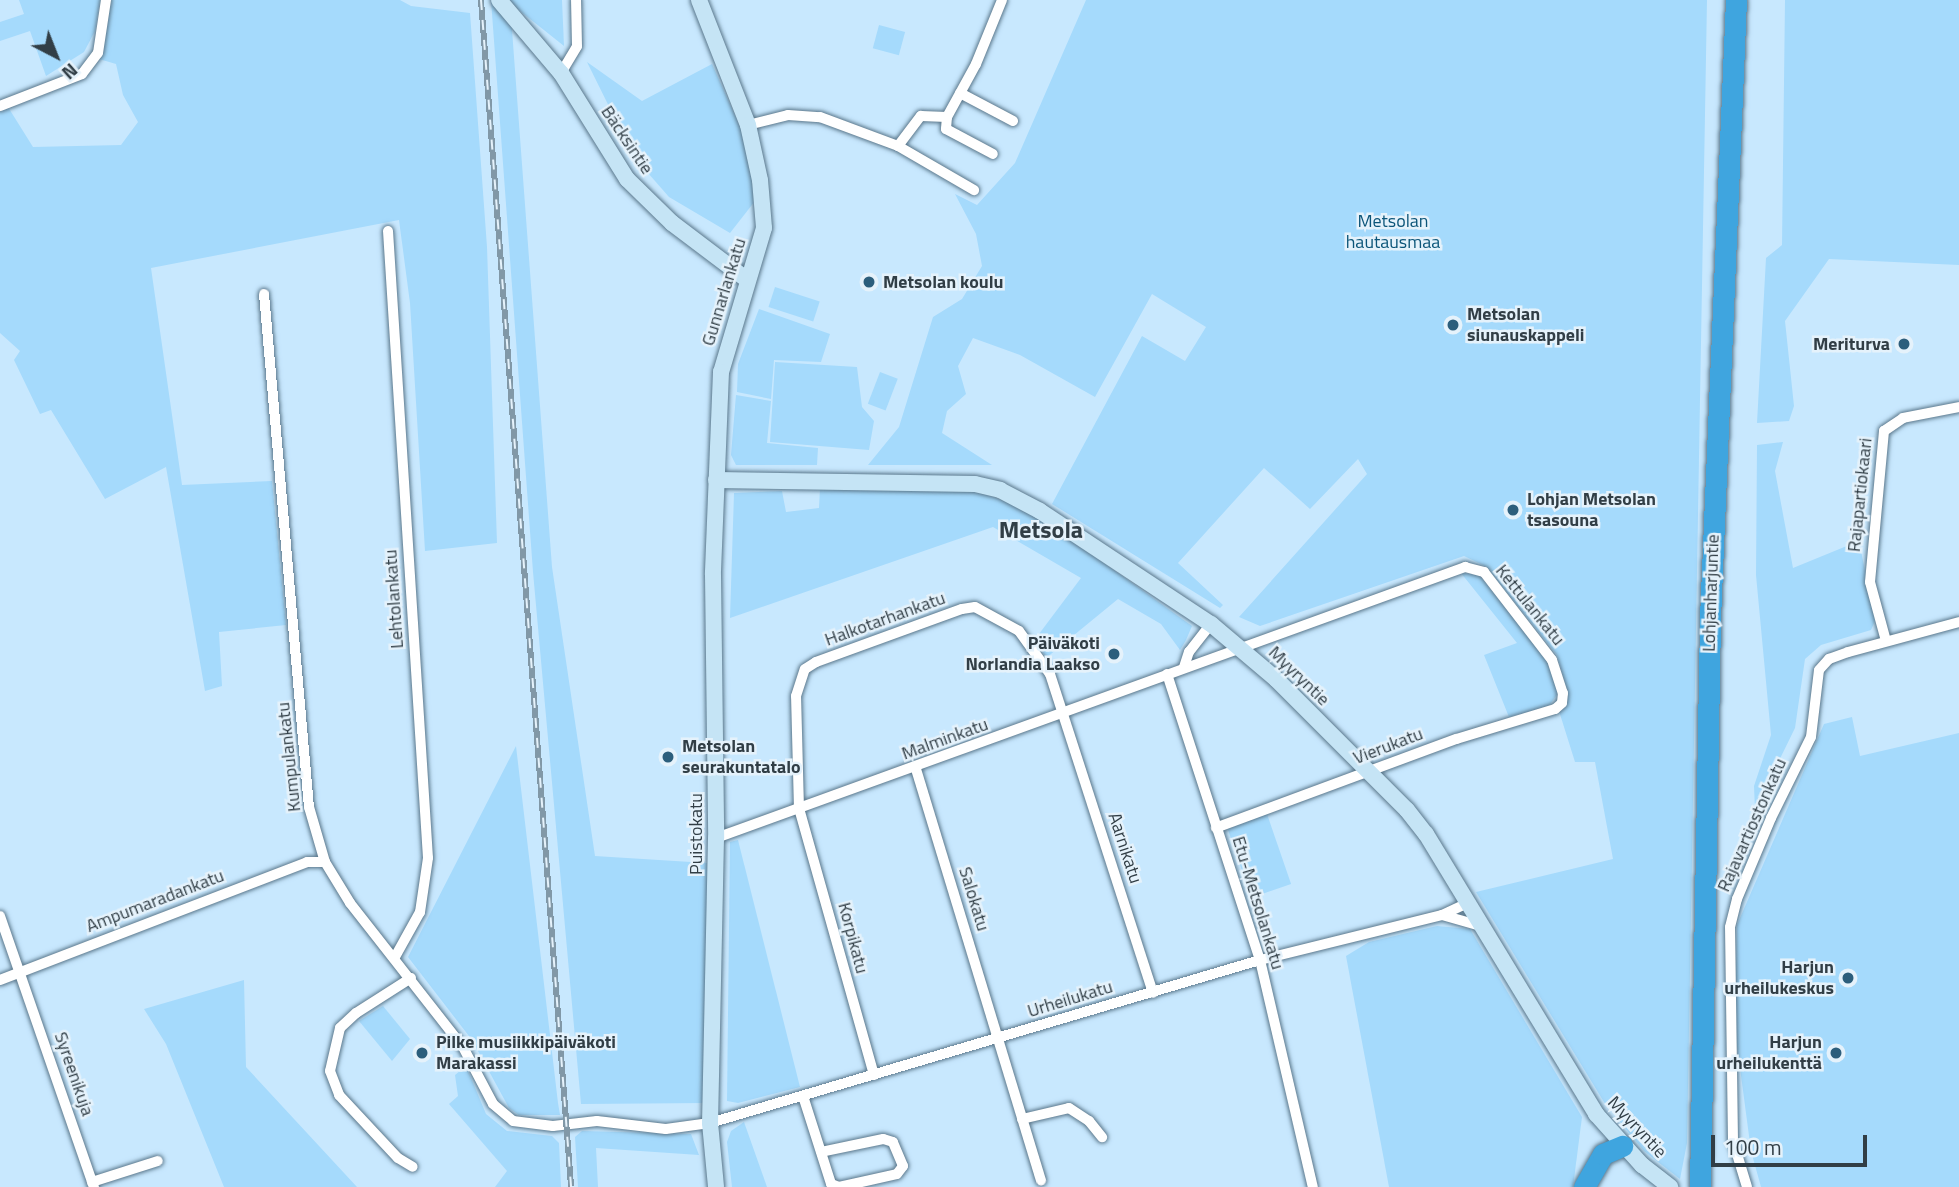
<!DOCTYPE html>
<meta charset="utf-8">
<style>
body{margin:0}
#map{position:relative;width:1959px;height:1187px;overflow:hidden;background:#c8e8fe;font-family:"Titillium Web",sans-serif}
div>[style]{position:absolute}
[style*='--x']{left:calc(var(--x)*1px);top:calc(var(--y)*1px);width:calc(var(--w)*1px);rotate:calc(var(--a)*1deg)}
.green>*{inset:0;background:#a5dafc;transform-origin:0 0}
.roads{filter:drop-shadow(0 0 2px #5a778b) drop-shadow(0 0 2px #5a778b)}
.street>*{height:10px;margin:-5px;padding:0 5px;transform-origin:5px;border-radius:5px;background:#fff}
.secondary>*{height:16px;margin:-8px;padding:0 8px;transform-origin:8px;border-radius:8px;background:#c5e4f5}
.highway>*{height:21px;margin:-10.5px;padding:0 10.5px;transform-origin:10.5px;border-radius:10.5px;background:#3fa5df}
.rail>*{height:6px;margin-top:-3px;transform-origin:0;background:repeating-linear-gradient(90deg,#e5f2fb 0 10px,#8198a7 0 20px);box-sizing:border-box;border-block:2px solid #8198a7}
.dots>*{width:19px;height:19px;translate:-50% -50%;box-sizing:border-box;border:4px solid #e5f2fb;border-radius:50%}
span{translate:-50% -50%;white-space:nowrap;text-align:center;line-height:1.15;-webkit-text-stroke:5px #e5f2fb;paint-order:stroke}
.street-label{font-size:18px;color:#313e46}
.park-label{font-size:18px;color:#0c5579}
.poi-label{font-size:18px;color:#313e46;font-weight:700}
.left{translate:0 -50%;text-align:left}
.right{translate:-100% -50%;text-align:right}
.district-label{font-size:24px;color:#313e46;font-weight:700}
.north{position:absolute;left:21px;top:21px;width:70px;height:70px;-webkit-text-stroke:5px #e5f2fb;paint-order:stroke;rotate:138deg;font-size:19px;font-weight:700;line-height:28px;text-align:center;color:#313e46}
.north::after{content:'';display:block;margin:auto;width:24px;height:32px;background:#313e46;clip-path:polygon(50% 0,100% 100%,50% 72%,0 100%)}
.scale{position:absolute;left:1711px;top:1135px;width:156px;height:32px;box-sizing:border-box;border:4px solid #313e46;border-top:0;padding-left:9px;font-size:21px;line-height:24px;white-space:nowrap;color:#313e46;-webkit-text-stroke:5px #e5f2fb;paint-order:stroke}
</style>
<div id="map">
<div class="green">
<i style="clip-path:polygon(19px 0,100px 0,95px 31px,84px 52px,46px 76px,30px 31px,0 41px,0 22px,24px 14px)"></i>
<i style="clip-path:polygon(112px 0,400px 0,411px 6px,470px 13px,487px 247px,497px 543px,425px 551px,410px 303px,399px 220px,151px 268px,182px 485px,272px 481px,286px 625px,219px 632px,222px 686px,205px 691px,166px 467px,105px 499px,51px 410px,40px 414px,14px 360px,20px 351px,0 333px,0 112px,8px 107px,33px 147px,121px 145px,138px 122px,123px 95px,116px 64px,99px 59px)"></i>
<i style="clip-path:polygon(491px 0,562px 0,564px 46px,510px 3px,552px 567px,595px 856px,707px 863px,707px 1103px,581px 1104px,533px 572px)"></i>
<i style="clip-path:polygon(1086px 0,1707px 0,1687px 1143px,1680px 1179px,1644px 1151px,1604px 1102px,1476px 892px,1613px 859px,1595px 762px,1575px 762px,1559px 711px,1566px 707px,1568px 694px,1557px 655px,1487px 567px,1464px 556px,1260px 626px,1239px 617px,1367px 474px,1358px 459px,1310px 509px,1264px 468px,1178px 563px,1223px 605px,1220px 608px,1052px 504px,1142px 336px,1185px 361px,1206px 327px,1152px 294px,1095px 397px,1020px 355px,973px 338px,958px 366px,966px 394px,947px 411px,942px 433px,992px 465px,868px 465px,899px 427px,933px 317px,962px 299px,982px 266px,976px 234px,955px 194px,977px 205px,1015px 163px)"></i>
<i style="clip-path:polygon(1785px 0,1959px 0,1959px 265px,1829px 259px,1785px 321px,1794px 406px,1789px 421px,1757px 423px,1766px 258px,1782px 245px)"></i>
<i style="left:879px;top:25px;width:27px;height:24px;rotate:15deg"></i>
<i style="clip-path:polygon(587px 62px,642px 101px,712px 64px,745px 138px,755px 201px,730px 233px,669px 197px,634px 157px)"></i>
<i style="left:775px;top:287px;width:47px;height:21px;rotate:18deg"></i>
<i style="clip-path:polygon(759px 309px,830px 334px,821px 362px,774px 360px,771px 399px,737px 392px,738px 364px)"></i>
<i style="clip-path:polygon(775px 362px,857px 367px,862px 407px,874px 421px,869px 450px,770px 442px)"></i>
<i style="left:880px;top:372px;width:19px;height:34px;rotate:21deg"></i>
<i style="clip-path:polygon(736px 395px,771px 401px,767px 443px,818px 448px,817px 465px,736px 465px,731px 455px)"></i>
<i style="clip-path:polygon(1783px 442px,1775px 471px,1793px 568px,1859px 541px,1875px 621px,1871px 630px,1821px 645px,1805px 659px,1795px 728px,1755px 810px,1754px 786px,1771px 735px,1756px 575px,1757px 445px)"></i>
<i style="clip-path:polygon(820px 488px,976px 491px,1030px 510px,1192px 626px,1186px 640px,1180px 650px,1161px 624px,1118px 599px,1046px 658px,1036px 638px,1081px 578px,993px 527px,730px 618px,734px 493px,782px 491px,786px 512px,819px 508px)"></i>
<i style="clip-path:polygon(1461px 573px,1479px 575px,1549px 663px,1558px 693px,1549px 706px,1509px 717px,1484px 655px,1517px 643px)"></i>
<i style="clip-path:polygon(1852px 717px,1860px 756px,1959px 733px,1959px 1187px,1761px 1187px,1751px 1151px,1735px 1030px,1737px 925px,1824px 724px)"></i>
<i style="clip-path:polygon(516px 746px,558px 1103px,560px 1115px,519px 1115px,509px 1108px,472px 1040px,408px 957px)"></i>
<i style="left:1267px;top:814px;width:74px;height:42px;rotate:71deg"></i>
<i style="clip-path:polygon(738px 840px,800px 1087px,738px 1103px,727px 1101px,730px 842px)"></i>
<i style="clip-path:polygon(1437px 926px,1470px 929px,1582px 1117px,1573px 1187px,1389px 1187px,1346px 956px,1369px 942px)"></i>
<i style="clip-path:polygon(244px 980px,246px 1067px,357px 1187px,224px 1187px,166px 1044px,144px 1009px)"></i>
<i style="clip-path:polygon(383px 1006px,410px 1039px,392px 1061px,359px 1021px)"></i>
<i style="clip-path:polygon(466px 1066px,486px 1114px,507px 1131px,552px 1136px,559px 1143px,561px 1187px,495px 1187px,507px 1171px,449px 1104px,458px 1096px,455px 1075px)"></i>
<i style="clip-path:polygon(744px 1122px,767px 1187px,732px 1187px,727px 1142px,731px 1131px)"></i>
<i style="clip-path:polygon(582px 1131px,691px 1134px,699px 1155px,596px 1148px,598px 1187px,578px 1187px,575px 1137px)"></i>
</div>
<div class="roads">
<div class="street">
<i style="--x:561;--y:73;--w:31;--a:-59"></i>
<i style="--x:577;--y:46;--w:46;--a:-91.2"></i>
<i style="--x:960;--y:93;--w:60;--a:27.8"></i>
<i style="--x:0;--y:106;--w:88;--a:-21.3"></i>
<i style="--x:82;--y:74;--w:26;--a:-53"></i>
<i style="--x:98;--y:53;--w:54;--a:-81.4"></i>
<i style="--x:947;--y:117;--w:12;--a:95"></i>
<i style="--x:946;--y:129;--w:53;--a:28"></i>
<i style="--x:748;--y:125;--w:41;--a:-14"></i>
<i style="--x:788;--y:115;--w:32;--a:4"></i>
<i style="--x:820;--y:117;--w:83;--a:20.4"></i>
<i style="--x:898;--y:146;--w:38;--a:-53"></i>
<i style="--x:921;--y:116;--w:26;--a:2"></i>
<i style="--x:947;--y:117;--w:60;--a:-61.3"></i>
<i style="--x:976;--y:64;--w:69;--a:-67.9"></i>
<i style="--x:898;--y:146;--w:88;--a:30.1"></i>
<i style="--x:388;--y:231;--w:628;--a:86.35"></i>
<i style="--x:428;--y:858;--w:55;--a:98.4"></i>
<i style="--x:420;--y:912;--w:51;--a:119.1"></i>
<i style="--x:264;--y:294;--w:515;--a:84.99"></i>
<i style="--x:309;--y:807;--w:57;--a:73.8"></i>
<i style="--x:325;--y:862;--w:48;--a:58.6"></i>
<i style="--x:350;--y:903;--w:183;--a:51.9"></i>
<i style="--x:463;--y:1047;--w:64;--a:62.2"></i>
<i style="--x:493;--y:1104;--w:26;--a:40"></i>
<i style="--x:513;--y:1121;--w:40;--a:7.1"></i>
<i style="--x:553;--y:1126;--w:44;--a:-6.5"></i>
<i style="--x:597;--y:1121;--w:69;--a:6.6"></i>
<i style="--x:666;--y:1129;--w:44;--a:-7.8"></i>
<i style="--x:710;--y:1123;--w:574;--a:-16.51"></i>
<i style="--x:1260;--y:960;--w:187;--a:-13.9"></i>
<i style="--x:1442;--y:915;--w:29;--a:-25"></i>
<i style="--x:1886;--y:641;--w:61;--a:-105.2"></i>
<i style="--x:1870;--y:582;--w:152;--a:-84.7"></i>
<i style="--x:1884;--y:431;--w:23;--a:-34"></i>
<i style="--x:1903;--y:418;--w:57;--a:-11.1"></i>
<i style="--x:1184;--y:667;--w:16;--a:-72"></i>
<i style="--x:1189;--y:652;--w:36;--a:-52"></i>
<i style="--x:1167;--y:674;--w:301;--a:72"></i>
<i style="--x:1260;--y:960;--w:233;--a:76.9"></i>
<i style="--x:916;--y:769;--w:430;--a:73.1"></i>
<i style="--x:716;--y:838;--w:797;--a:-19.89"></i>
<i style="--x:1465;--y:567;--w:20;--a:15"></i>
<i style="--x:1484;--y:572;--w:111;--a:52.3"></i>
<i style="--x:1552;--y:660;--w:35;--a:72"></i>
<i style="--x:1563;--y:693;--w:10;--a:96"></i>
<i style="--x:1562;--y:703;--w:9;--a:139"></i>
<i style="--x:1555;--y:709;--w:103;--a:163.1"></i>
<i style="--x:1456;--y:739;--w:256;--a:159.7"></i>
<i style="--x:1442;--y:915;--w:41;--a:15.8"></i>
<i style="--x:0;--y:916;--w:287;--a:70.9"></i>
<i style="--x:411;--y:978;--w:65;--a:147.5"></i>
<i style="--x:356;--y:1013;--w:22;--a:137"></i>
<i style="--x:340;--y:1028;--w:44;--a:103.1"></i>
<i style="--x:330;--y:1071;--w:26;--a:69"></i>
<i style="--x:339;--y:1095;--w:86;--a:46.9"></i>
<i style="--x:398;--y:1158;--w:17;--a:31"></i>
<i style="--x:0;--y:980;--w:329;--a:-21"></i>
<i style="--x:307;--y:862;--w:18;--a:0"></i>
<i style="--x:874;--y:1075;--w:276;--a:-105.7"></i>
<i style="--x:799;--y:809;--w:113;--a:-91.5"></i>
<i style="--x:796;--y:696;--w:28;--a:-72"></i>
<i style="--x:805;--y:669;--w:13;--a:-32"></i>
<i style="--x:816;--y:662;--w:155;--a:-20"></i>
<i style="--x:962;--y:609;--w:13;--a:-9"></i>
<i style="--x:975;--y:607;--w:50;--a:28.6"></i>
<i style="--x:1019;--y:631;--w:53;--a:54.2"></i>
<i style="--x:1050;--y:674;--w:335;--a:72.1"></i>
<i style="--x:803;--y:1096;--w:92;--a:72.3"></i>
<i style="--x:831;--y:1184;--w:9;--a:21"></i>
<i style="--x:839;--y:1187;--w:59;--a:-12.6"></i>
<i style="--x:897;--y:1174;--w:10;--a:-53"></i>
<i style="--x:903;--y:1166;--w:26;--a:-113"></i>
<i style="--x:893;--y:1142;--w:10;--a:-163"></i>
<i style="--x:883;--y:1139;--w:63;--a:168.2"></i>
<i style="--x:1022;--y:1119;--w:48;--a:-13.2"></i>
<i style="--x:1069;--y:1108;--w:24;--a:33"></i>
<i style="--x:1089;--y:1121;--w:21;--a:51"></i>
<i style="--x:92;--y:1182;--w:69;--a:-17.7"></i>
<i style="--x:1747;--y:1187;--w:48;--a:-106.9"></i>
<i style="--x:1733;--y:1141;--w:214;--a:-90.8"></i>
<i style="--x:1730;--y:927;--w:29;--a:-76"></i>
<i style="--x:1737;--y:899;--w:88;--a:-67.2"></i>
<i style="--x:1771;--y:818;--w:90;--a:-63.7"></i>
<i style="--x:1811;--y:737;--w:67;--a:-83.2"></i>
<i style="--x:1819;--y:670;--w:15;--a:-48"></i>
<i style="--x:1829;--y:659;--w:20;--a:-20"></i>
<i style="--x:1848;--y:652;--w:115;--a:-15.1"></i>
</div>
<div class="secondary">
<i style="--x:499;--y:0;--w:96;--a:49.7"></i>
<i style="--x:561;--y:73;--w:125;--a:58.1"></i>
<i style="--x:627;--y:179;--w:63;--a:44.4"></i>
<i style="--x:672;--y:223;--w:93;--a:37.1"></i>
<i style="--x:699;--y:0;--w:134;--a:68.6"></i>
<i style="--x:748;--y:125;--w:56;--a:77.7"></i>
<i style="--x:760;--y:180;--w:48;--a:85.2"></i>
<i style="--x:764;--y:228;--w:150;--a:106.6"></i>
<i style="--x:721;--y:372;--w:203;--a:92.3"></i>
<i style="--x:713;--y:575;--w:263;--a:89.3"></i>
<i style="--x:716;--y:838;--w:285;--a:91.2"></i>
<i style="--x:710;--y:1123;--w:64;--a:84.6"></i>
<i style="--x:716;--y:480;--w:259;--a:0.9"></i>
<i style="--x:975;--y:484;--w:26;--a:13"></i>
<i style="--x:1000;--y:490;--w:45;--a:27.7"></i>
<i style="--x:1040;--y:511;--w:205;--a:33.5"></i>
<i style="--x:1211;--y:624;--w:85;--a:40.2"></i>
<i style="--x:1276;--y:679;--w:185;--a:45"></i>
<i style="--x:1407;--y:810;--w:31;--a:52"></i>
<i style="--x:1426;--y:834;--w:328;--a:58.7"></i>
<i style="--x:1596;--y:1114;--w:69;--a:48"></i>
<i style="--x:1642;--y:1165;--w:36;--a:38"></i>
</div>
<div class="highway">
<i style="--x:1584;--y:1187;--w:38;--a:-60"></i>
<i style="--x:1603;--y:1154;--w:21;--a:-23"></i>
<i style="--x:1700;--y:1187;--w:569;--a:-88.99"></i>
<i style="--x:1710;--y:618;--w:619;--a:-87.59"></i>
</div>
</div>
<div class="rail">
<i style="--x:481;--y:0;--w:1190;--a:85.66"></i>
</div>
<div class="dots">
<i style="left:869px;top:282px;background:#2c5e7c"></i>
<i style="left:1453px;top:325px;background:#2c5e7c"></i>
<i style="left:1904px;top:344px;background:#2c5e7c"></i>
<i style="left:1513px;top:510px;background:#2c5e7c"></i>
<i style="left:1114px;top:654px;background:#2c5e7c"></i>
<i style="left:668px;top:757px;background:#2c5e7c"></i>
<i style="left:1848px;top:978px;background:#2c5e7c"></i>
<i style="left:422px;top:1053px;background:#2c5e7c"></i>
<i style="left:1836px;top:1053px;background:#2c5e7c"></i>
</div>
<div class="street-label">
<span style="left:627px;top:140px;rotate:56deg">Bäcksintie</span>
<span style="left:724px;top:292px;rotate:-73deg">Gunnarlankatu</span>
<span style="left:1860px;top:495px;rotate:-84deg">Rajapartiokaari</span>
<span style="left:1711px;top:593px;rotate:-88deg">Lohjanharjuntie</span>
<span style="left:394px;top:599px;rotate:-94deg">Lehtolankatu</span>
<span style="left:1530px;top:605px;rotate:51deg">Kettulankatu</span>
<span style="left:885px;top:619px;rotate:-20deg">Halkotarhankatu</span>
<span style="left:1299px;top:676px;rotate:44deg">Myyryntie</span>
<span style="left:945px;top:739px;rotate:-20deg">Malminkatu</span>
<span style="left:1388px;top:746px;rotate:-21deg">Vierukatu</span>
<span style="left:289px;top:757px;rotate:-96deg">Kumpulankatu</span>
<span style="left:1752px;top:825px;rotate:-66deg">Rajavartiostonkatu</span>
<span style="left:696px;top:834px;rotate:-90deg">Puistokatu</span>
<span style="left:1125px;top:848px;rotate:72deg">Aarnikatu</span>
<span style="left:974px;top:899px;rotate:73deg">Salokatu</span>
<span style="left:155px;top:901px;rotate:-21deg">Ampumaradankatu</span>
<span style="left:1258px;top:903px;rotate:73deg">Etu-Metsolankatu</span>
<span style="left:853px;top:938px;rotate:75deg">Korpikatu</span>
<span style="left:1070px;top:999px;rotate:-17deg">Urheilukatu</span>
<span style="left:74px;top:1074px;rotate:71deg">Syreenikuja</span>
<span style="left:1637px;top:1127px;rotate:47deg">Myyryntie</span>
</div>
<div class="park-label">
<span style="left:1393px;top:232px">Metsolan<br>hautausmaa</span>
</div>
<div class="poi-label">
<span class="left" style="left:883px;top:282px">Metsolan koulu</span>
<span class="left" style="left:1467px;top:325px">Metsolan<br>siunauskappeli</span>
<span class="right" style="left:1890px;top:344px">Meriturva</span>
<span class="left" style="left:1527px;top:510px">Lohjan Metsolan<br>tsasouna</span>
<span class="right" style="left:1100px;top:654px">Päiväkoti<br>Norlandia Laakso</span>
<span class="left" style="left:682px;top:757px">Metsolan<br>seurakuntatalo</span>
<span class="right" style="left:1834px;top:978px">Harjun<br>urheilukeskus</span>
<span class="left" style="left:436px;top:1053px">Pilke musiikkipäiväkoti<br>Marakassi</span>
<span class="right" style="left:1822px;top:1053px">Harjun<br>urheilukenttä</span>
</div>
<div class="district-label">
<span style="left:1041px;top:530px">Metsola</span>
</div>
<div class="north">N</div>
<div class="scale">100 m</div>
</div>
